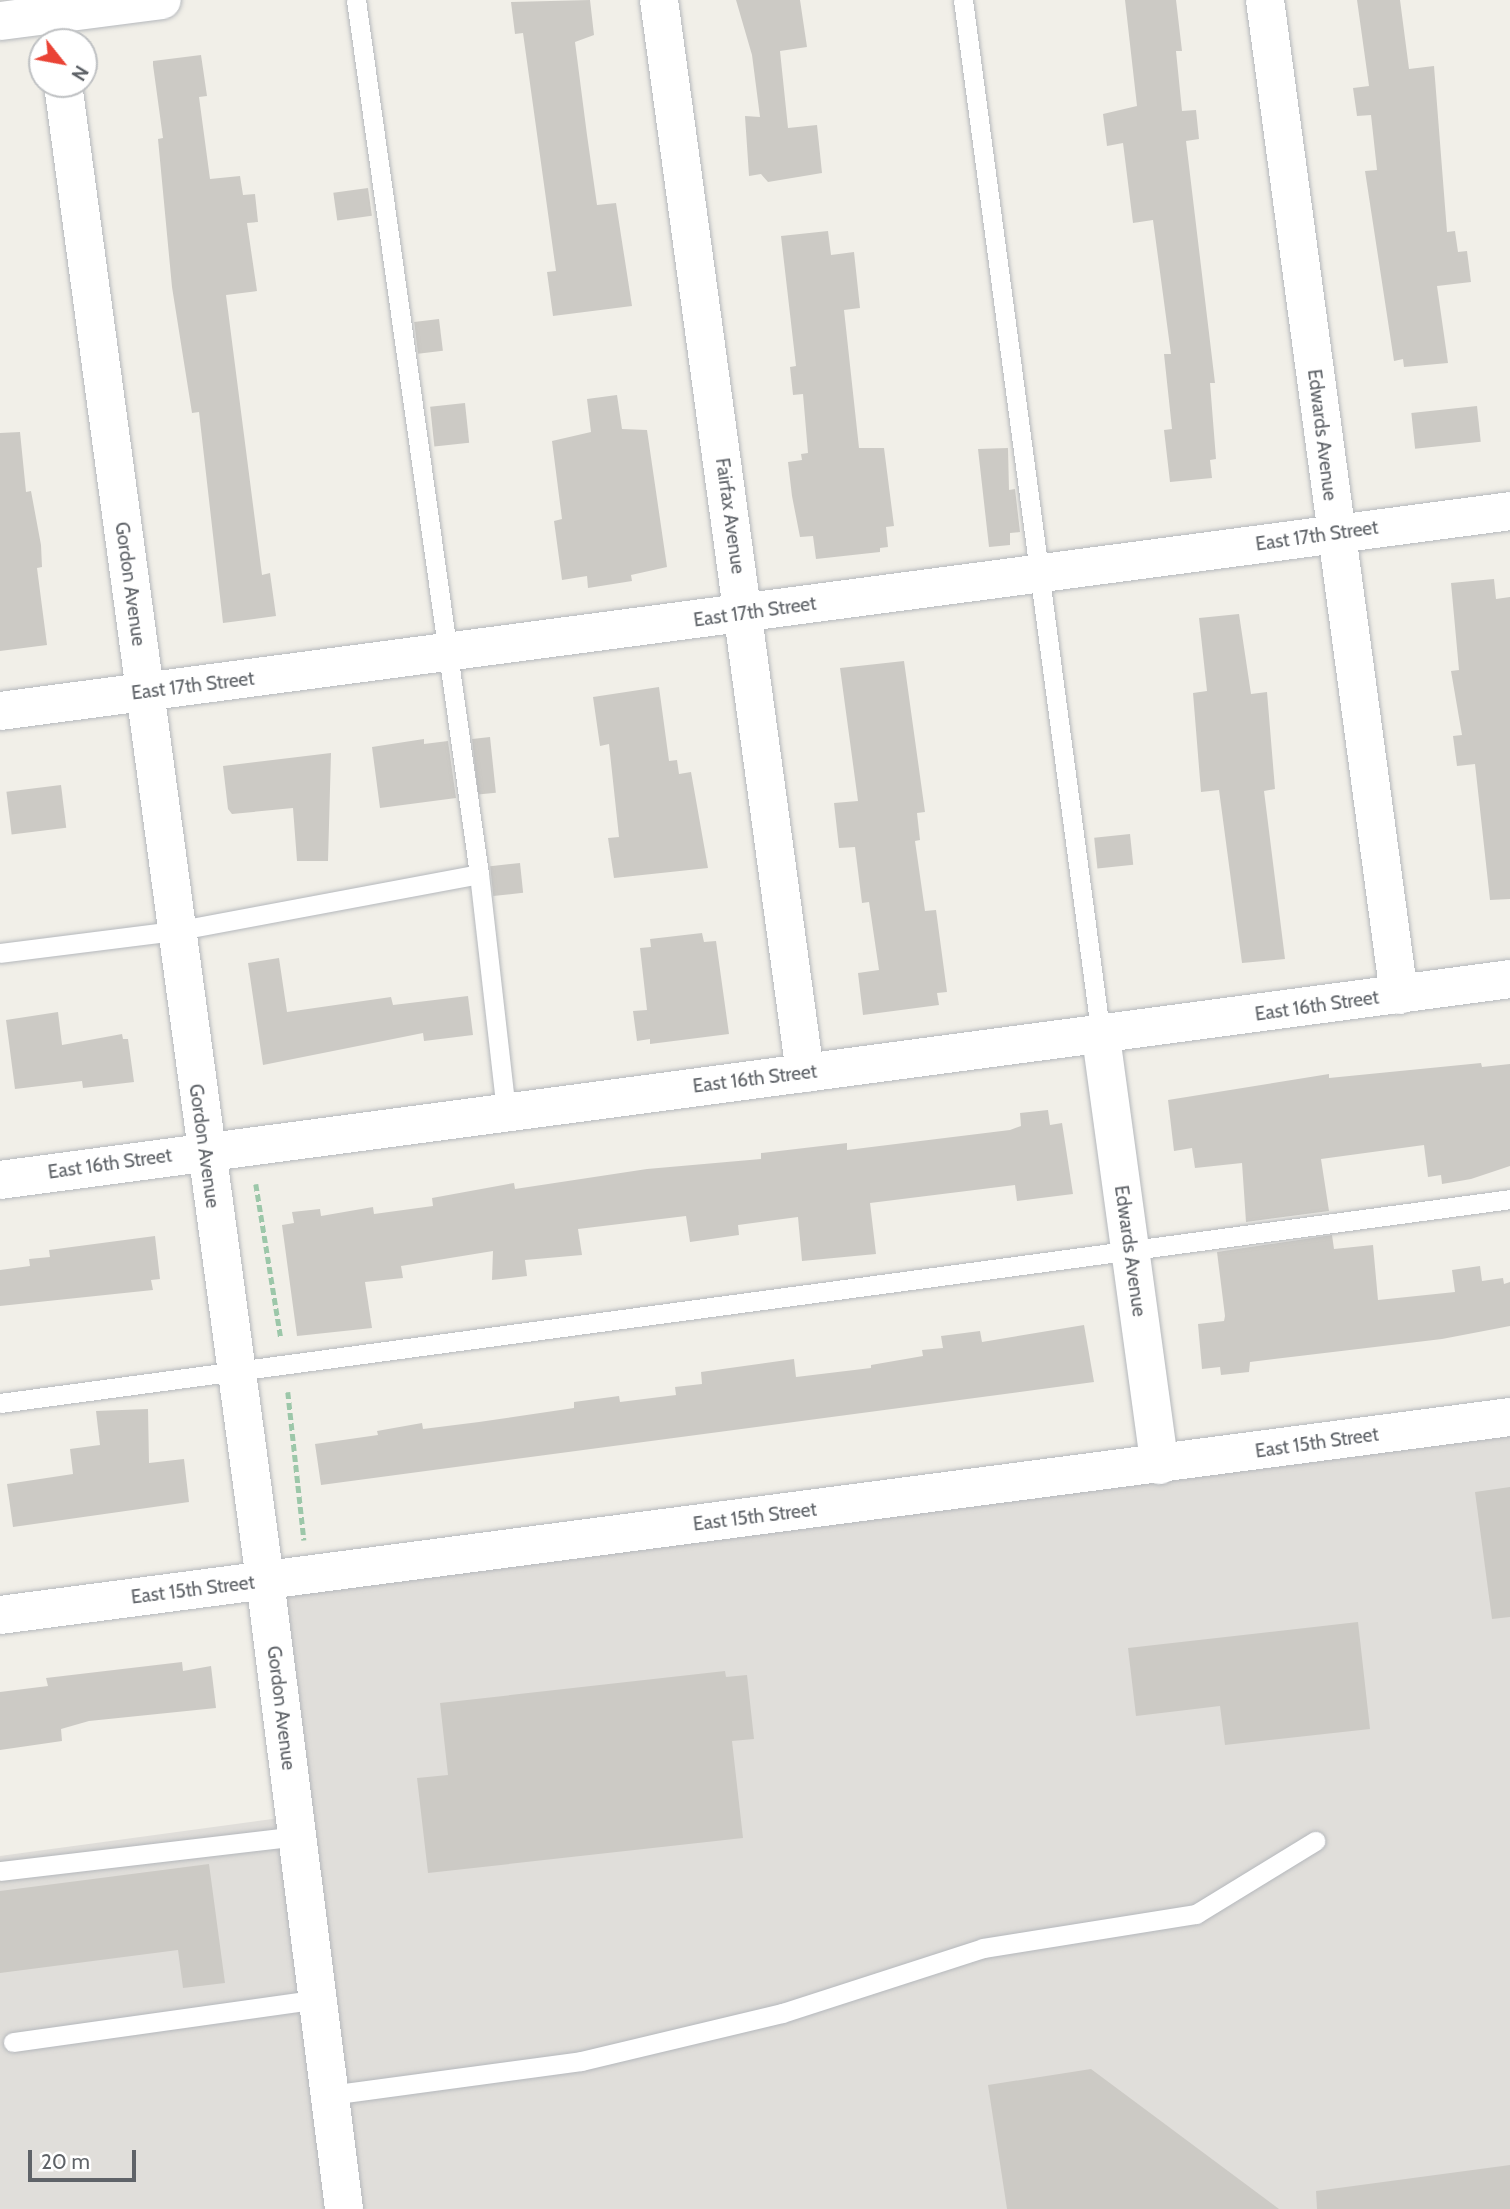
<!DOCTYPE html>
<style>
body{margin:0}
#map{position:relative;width:1510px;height:2209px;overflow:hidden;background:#f1efe8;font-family:Cabin,sans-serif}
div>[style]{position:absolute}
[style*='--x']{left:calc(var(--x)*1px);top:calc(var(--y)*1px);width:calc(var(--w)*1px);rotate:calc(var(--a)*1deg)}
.industrial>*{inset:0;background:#e0deda}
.building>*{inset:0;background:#cccac5;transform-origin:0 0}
.path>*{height:4.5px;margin-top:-2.25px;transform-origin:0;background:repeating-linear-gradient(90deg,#9cc7a9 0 7px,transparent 0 10.5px)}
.roads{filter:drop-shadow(0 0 2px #b5b8bc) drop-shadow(0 0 2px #b5b8bc)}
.service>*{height:19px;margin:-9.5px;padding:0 9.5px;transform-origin:9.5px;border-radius:9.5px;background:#fff}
.minor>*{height:38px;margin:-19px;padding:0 19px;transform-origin:19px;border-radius:19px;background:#fff}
span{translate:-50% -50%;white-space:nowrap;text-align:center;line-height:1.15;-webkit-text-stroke:7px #fff;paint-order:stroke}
.street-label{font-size:19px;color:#5f6368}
.north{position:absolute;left:28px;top:28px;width:70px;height:70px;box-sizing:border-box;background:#fff;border:2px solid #bfc1c3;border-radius:50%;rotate:121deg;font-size:19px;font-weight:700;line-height:28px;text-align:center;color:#5f6368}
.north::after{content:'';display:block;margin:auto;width:24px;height:32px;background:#ea4335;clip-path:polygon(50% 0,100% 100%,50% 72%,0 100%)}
.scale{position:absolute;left:28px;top:2150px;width:108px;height:32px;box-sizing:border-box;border:4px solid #5f6368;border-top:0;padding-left:9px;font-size:21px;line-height:24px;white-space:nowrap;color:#5f6368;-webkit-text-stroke:5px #fff;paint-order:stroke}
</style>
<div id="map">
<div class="industrial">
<i style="clip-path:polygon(1510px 1415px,1510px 2209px,0 2209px,0 1856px,294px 1816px,265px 1580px)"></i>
</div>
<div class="building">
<i style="clip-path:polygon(590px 0,594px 35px,575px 42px,587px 135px,597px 205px,616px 203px,632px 306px,553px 316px,547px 272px,556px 271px,523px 33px,515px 34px,511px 2px)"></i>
<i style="clip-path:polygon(736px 0,800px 0,807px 47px,780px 51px,788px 128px,817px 125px,822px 173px,768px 182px,761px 174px,749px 176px,745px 116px,760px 117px,752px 55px)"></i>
<i style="clip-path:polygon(1125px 0,1176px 0,1182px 51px,1176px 51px,1182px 111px,1196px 110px,1199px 139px,1186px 141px,1215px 383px,1210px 383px,1216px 459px,1210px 460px,1212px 478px,1170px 482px,1164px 430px,1172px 429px,1164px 354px,1171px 354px,1153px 220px,1133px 223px,1123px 143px,1107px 146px,1103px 114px,1137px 106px)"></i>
<i style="clip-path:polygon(1357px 0,1400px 0,1409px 69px,1434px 66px,1447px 232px,1455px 231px,1458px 252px,1467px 251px,1471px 282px,1437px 286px,1448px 363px,1404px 367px,1403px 359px,1394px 361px,1365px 171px,1377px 170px,1371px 115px,1357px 116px,1353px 88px,1369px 86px)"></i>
<i style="clip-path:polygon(201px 55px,207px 96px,199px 97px,210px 179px,240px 176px,243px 195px,255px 194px,258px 222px,247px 223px,257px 291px,226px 295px,262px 575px,270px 573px,276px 616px,223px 623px,199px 412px,192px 413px,172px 287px,158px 139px,163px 138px,153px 65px,153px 61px)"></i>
<i style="left:368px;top:188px;width:28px;height:35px;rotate:82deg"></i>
<i style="clip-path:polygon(828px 231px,831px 255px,854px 252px,860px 308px,844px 310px,859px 448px,884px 448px,894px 526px,886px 527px,888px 547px,880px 548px,880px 552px,816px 559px,813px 536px,800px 537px,792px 496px,788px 462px,802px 460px,801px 454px,808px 453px,803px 394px,793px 395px,790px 367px,796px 366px,781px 236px)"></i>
<i style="left:439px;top:319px;width:32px;height:25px;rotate:83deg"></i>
<i style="clip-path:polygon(617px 395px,622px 429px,647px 430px,667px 567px,631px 575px,632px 581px,588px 588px,587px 576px,562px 580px,554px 521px,562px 519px,552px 441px,591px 432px,587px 399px)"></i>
<i style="left:465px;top:403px;width:40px;height:35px;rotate:84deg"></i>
<i style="left:1477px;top:406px;width:36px;height:66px;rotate:84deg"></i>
<i style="clip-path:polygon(20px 432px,26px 492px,31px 491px,41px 545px,42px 567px,37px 568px,47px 645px,0 651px,0 433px)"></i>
<i style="clip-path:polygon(1008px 448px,1009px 490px,1015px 489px,1020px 532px,1010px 533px,1010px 545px,989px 547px,978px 449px)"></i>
<i style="clip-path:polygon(1494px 579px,1496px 599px,1510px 597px,1510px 899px,1490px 900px,1475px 764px,1457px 766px,1453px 736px,1462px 735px,1451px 671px,1459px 670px,1451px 583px)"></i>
<i style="clip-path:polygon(1239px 614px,1251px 694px,1267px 692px,1275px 789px,1264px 791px,1285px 959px,1242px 963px,1219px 790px,1201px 792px,1193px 693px,1207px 691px,1199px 618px)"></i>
<i style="clip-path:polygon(904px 661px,925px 812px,917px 813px,920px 840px,915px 841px,925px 911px,936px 910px,947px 992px,937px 993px,939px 1005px,863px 1015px,858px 973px,879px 970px,869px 902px,862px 903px,855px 847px,839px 848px,834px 803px,858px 801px,840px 668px)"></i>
<i style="clip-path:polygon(659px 687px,669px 761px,677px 760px,679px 774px,691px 772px,708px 868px,614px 878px,608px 838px,619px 837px,609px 744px,600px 746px,593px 697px)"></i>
<i style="left:490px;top:737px;width:56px;height:18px;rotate:84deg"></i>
<i style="clip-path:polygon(424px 739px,424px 744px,448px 741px,456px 798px,380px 808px,372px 747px)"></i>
<i style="clip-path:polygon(331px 753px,328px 861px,297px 861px,293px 808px,232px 814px,228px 809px,223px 766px)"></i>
<i style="left:61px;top:785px;width:43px;height:55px;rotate:83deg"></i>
<i style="left:1130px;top:834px;width:31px;height:36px;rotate:84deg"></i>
<i style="left:520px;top:863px;width:30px;height:30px;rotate:84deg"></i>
<i style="clip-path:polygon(702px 933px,704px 942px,716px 941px,729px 1034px,650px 1044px,650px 1039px,637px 1041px,633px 1011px,647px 1010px,640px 948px,651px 947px,650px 939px)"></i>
<i style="clip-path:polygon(279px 958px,287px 1012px,391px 997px,393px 1005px,468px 996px,473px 1035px,424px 1041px,423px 1033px,263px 1065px,248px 963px)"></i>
<i style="clip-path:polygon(58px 1012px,62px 1045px,122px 1034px,123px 1039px,128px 1039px,134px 1082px,83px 1088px,82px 1081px,15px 1089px,6px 1020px)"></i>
<i style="clip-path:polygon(1481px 1063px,1482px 1067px,1510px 1064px,1510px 1166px,1471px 1179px,1442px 1184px,1441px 1175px,1428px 1177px,1424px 1145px,1321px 1159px,1329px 1211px,1246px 1222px,1242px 1163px,1195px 1168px,1192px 1148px,1174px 1151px,1168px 1100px,1329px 1074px,1329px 1078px)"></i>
<i style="clip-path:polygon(1048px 1110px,1050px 1125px,1062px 1123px,1073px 1194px,1017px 1201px,1015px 1185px,870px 1203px,876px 1254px,802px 1261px,798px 1217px,738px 1225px,739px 1235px,690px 1242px,686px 1216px,578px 1229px,582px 1255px,525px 1260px,527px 1276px,492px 1280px,493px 1251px,401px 1266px,403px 1278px,365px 1282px,372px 1328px,297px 1336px,282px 1225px,294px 1223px,292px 1212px,320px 1209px,321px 1216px,373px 1207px,374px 1214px,433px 1206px,432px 1198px,514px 1183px,515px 1189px,647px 1169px,761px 1159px,761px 1153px,847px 1143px,847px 1150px,1010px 1130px,1021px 1126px,1020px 1113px)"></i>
<i style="clip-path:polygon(1332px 1235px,1334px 1249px,1373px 1245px,1378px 1300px,1455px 1292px,1452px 1270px,1480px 1266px,1482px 1281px,1503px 1278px,1504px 1284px,1510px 1282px,1510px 1326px,1442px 1339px,1250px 1362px,1249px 1372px,1221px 1375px,1220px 1367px,1202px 1369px,1198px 1324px,1224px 1321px,1225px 1316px,1217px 1252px)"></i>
<i style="clip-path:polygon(155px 1236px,160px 1279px,151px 1280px,153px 1290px,0 1306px,0 1270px,30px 1266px,29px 1259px,50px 1257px,49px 1250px)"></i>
<i style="clip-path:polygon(1084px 1325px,1094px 1382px,321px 1485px,315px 1444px,378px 1435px,377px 1431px,422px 1423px,423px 1429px,479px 1422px,574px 1408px,574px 1402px,619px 1396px,620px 1402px,676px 1395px,675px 1387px,702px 1384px,701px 1372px,794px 1359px,796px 1377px,871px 1368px,871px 1365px,923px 1356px,922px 1350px,943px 1348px,941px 1336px,980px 1331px,982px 1342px)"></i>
<i style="clip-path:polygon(148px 1409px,149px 1463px,184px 1459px,189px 1502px,13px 1527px,7px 1484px,73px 1474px,70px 1449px,100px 1445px,96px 1411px)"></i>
<i style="clip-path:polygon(1510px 1487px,1510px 1617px,1492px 1619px,1475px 1492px)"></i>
<i style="clip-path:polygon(1358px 1622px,1370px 1729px,1225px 1745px,1220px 1706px,1136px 1716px,1128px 1648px)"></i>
<i style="clip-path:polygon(182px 1662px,183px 1671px,211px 1666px,216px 1708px,89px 1721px,61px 1729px,62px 1741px,0 1750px,0 1692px,48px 1686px,46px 1678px)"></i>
<i style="clip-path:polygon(725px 1671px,726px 1677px,747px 1675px,754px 1739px,732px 1741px,743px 1838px,428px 1873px,417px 1778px,448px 1775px,440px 1703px)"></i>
<i style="clip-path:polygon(209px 1864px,225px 1983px,183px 1988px,178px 1950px,0 1973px,0 1891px)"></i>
<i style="clip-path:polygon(1091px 2069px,1279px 2209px,1007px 2209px,988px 2085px)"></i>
<i style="clip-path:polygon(1510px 2165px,1510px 2209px,1317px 2209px,1316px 2191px)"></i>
</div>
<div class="path">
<i style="--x:256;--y:1184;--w:156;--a:80.8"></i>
<i style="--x:288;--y:1392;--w:149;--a:83.8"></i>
</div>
<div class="roads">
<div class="service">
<i style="--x:356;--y:0;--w:883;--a:81.99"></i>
<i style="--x:479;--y:874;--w:240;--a:83.5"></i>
<i style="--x:963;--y:0;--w:1046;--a:82.42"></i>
<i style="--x:0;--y:953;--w:176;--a:-7.2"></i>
<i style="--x:175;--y:931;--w:309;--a:-10.6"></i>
<i style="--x:0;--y:1403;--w:1524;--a:-7.69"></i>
<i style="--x:0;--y:1871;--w:299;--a:-6.7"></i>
<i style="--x:13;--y:2042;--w:308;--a:-8"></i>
<i style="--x:330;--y:2095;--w:253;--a:-7.7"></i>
<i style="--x:581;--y:2061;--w:207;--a:-13.4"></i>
<i style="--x:782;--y:2013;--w:211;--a:-17.9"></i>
<i style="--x:983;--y:1948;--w:216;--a:-9.1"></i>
<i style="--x:1196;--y:1914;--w:140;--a:-31.5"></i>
</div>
<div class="minor">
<i style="--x:659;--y:0;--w:1083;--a:82.25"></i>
<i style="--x:1265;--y:0;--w:1004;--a:82.33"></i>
<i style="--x:0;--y:21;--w:163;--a:-7.4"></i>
<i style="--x:63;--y:84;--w:1510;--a:82.31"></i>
<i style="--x:265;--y:1580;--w:634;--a:82.84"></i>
<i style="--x:0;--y:711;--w:1523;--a:-7.54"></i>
<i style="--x:1101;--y:1037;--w:432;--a:82.2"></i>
<i style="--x:0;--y:1180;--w:1523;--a:-7.58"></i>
<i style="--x:0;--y:1615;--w:1523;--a:-7.47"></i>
</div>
</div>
<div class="street-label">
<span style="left:1322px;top:435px;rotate:83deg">Edwards Avenue</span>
<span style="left:730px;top:516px;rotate:82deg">Fairfax Avenue</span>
<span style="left:1317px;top:536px;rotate:-8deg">East 17th Street</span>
<span style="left:130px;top:584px;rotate:82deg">Gordon Avenue</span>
<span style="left:755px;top:612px;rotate:-8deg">East 17th Street</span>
<span style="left:193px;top:686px;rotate:-7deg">East 17th Street</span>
<span style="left:1317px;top:1006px;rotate:-8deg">East 16th Street</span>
<span style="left:755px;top:1079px;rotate:-7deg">East 16th Street</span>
<span style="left:204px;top:1146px;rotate:82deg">Gordon Avenue</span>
<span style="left:110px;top:1164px;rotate:-8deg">East 16th Street</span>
<span style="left:1130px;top:1251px;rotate:82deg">Edwards Avenue</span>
<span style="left:1317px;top:1443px;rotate:-8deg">East 15th Street</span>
<span style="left:755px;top:1517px;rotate:-7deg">East 15th Street</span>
<span style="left:193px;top:1590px;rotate:-7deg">East 15th Street</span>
<span style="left:281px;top:1708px;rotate:83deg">Gordon Avenue</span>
</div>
<div class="north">N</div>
<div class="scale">20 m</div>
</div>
